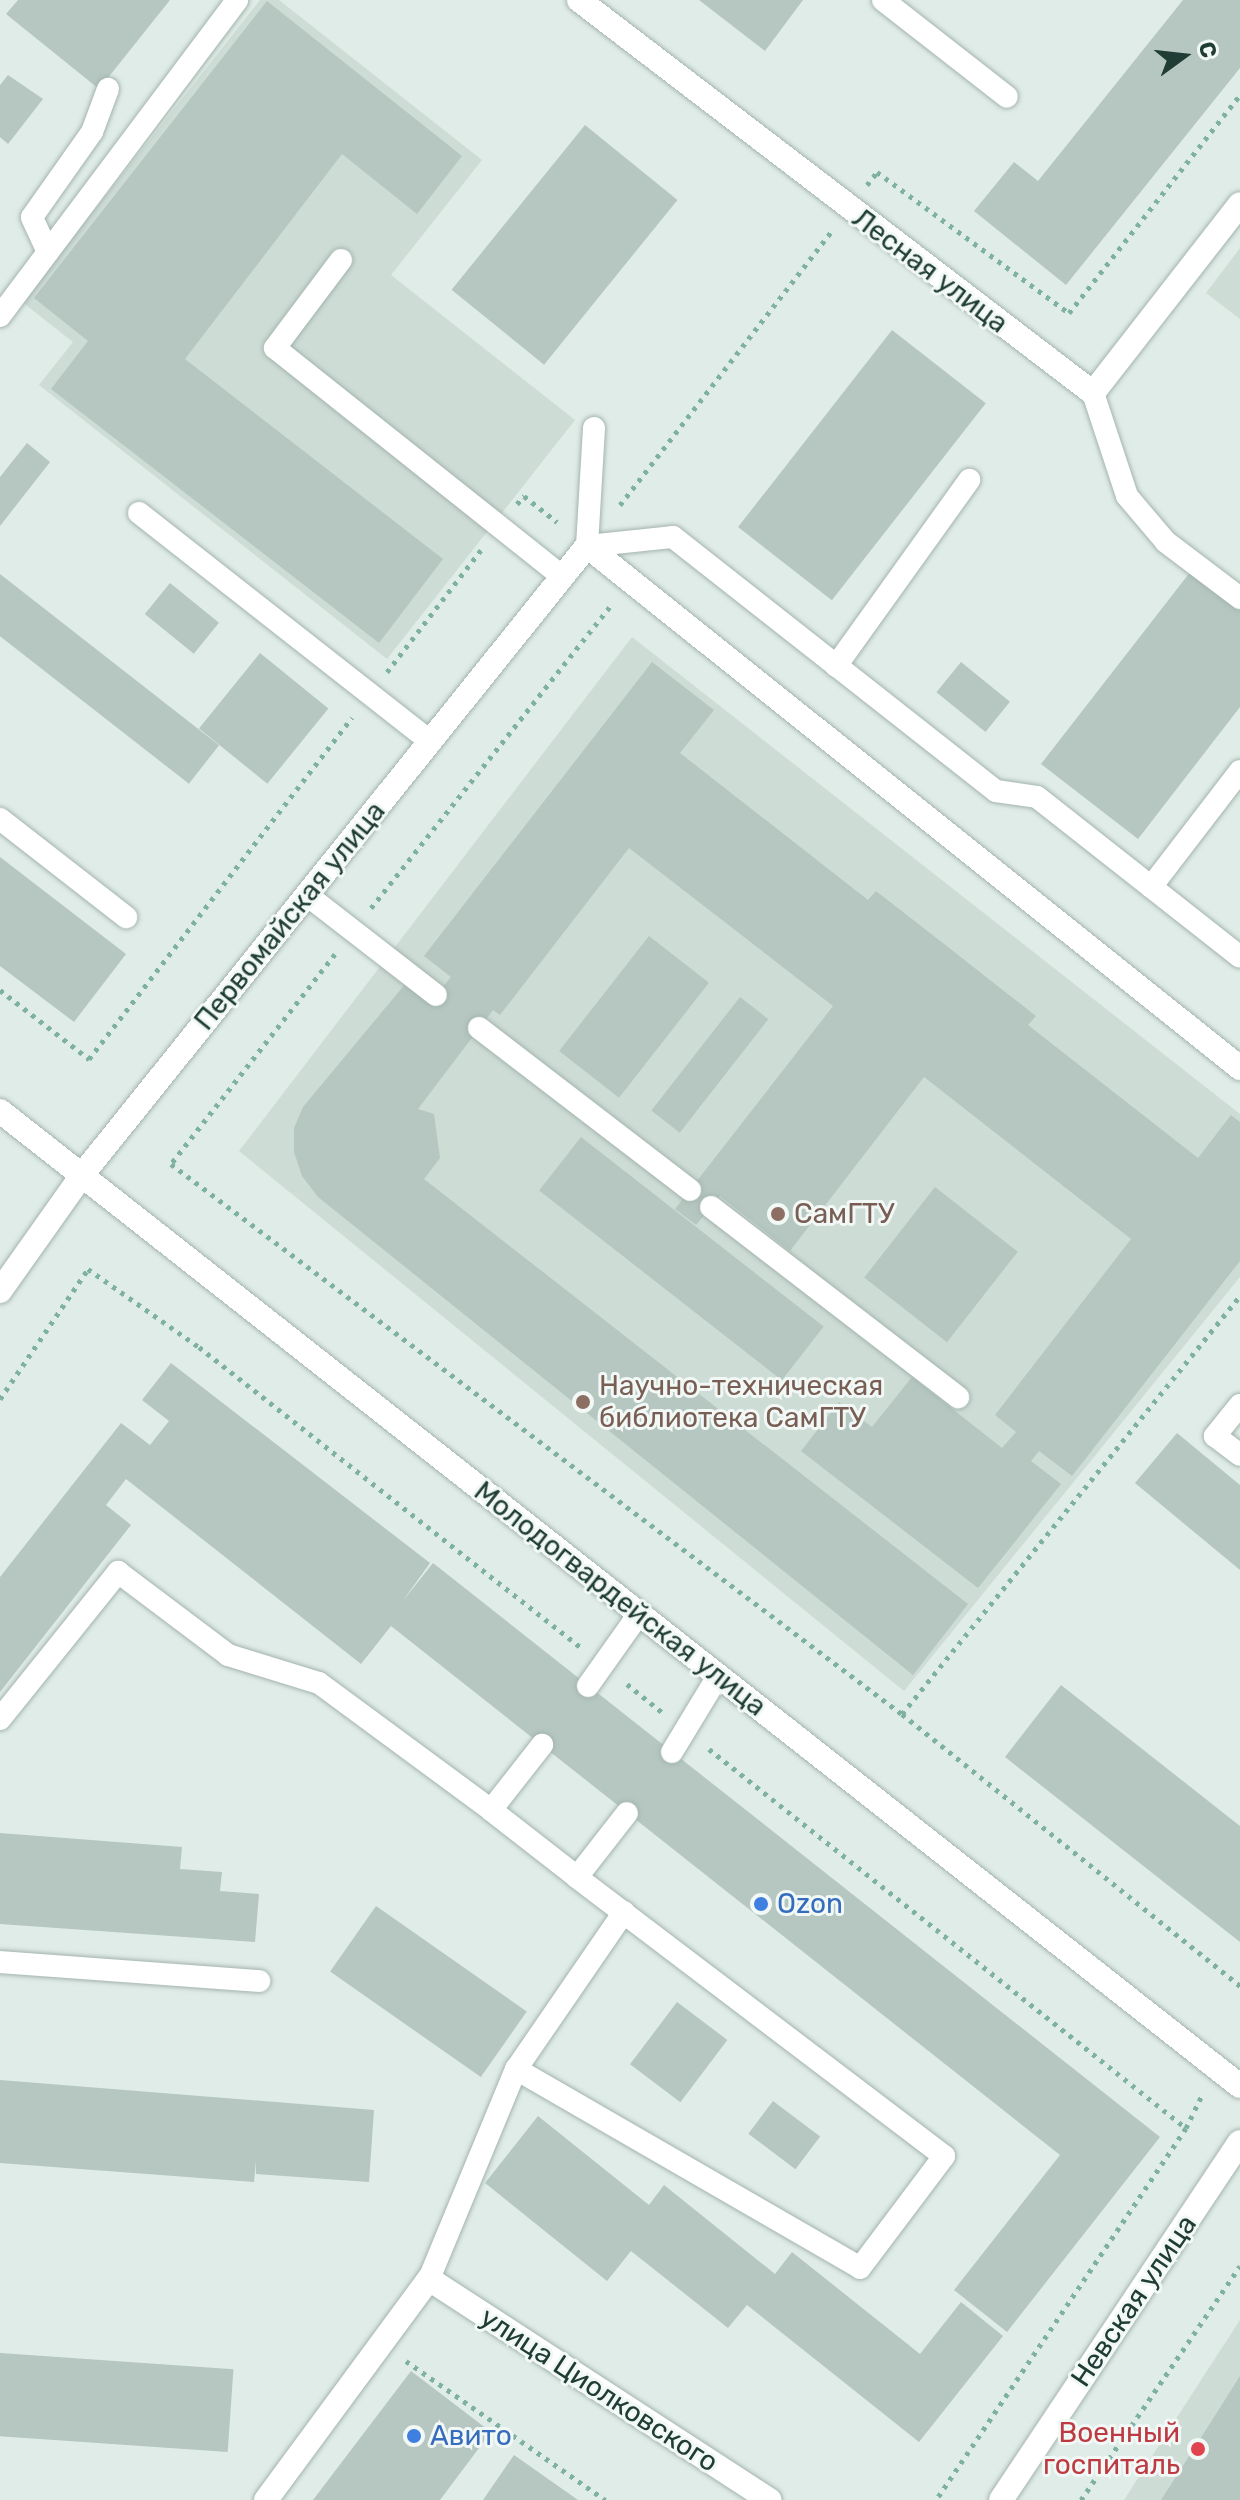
<!DOCTYPE html>
<meta charset="utf-8">
<style>
body{margin:0}
#map{position:relative;width:1240px;height:2500px;overflow:hidden;background:#e0ece7;font-family:Rubik,sans-serif}
div>[style]{position:absolute}
[style*='--x']{left:calc(var(--x)*1px);top:calc(var(--y)*1px);width:calc(var(--w)*1px);rotate:calc(var(--a)*1deg)}
.built>*{inset:0;background:#cedcd6}
.building>*{inset:0;background:#b5c7c0;transform-origin:0 0}
.path>*{height:5px;margin-top:-2.5px;transform-origin:0;background:repeating-linear-gradient(90deg,#7fb1a1 0 4px,transparent 0 10px)}
.roads{filter:drop-shadow(0 0 2px #a3b4ae) drop-shadow(0 0 2px #a3b4ae)}
.lane>*{height:22px;margin:-11px;padding:0 11px;transform-origin:11px;border-radius:11px;background:#fff}
.street>*{height:24px;margin:-12px;padding:0 12px;transform-origin:12px;border-radius:12px;background:#fff}
.secondary>*{height:24px;margin:-12px;padding:0 12px;transform-origin:12px;border-radius:12px;background:#fff}
.dots>*{width:22px;height:22px;translate:-50% -50%;box-sizing:border-box;border:4px solid #f1f8f5;border-radius:50%}
span{translate:-50% -50%;white-space:nowrap;text-align:center;line-height:1.15;-webkit-text-stroke:6px #f1f8f5;paint-order:stroke}
.street-label{font-size:28px;color:#203d35}
.education-label{font-size:28px;color:#785e54}
.left{translate:0 -50%;text-align:left}
.shop-label{font-size:28px;color:#366cbe}
.health-label{font-size:28px;color:#be3a42}
.right{translate:-100% -50%;text-align:right}
.north{position:absolute;left:1144px;top:16px;width:80px;height:80px;-webkit-text-stroke:6px #f1f8f5;paint-order:stroke;rotate:75deg;font-size:22px;font-weight:700;line-height:32px;text-align:center;color:#203d35}
.north::after{content:'';display:block;margin:auto;width:28px;height:36px;background:#203d35;clip-path:polygon(50% 0,100% 100%,50% 72%,0 100%)}
</style>
<div id="map">
<div class="built">
<i style="clip-path:polygon(260px 0,279px 0,482px 160px,391px 275px,575px 420px,387px 659px,39px 385px,73px 342px,22px 302px)"></i>
<i style="clip-path:polygon(1240px 248px,1240px 319px,1206px 293px)"></i>
<i style="clip-path:polygon(632px 637px,1240px 1114px,1240px 1277px,904px 1691px,239px 1151px)"></i>
<i style="clip-path:polygon(1240px 2320px,1240px 2500px,1124px 2500px,1190px 2397px)"></i>
</div>
<div class="building">
<i style="clip-path:polygon(18px 0,170px 0,99px 89px,6px 14px)"></i>
<i style="clip-path:polygon(699px 0,803px 0,765px 51px)"></i>
<i style="clip-path:polygon(1183px 0,1240px 0,1240px 68px,1066px 285px,974px 211px,1014px 162px,1038px 181px)"></i>
<i style="clip-path:polygon(267px 1px,462px 156px,417px 214px,342px 154px,185px 359px,443px 559px,379px 643px,51px 389px,88px 341px,34px 298px)"></i>
<i style="clip-path:polygon(8px 75px,43px 99px,8px 144px,0 137px,0 85px)"></i>
<i style="left:585px;top:125px;width:119px;height:212px;rotate:39deg"></i>
<i style="left:892px;top:330px;width:119px;height:250px;rotate:38deg"></i>
<i style="clip-path:polygon(27px 443px,50px 462px,0 526px,0 477px)"></i>
<i style="clip-path:polygon(1191px 571px,1240px 609px,1240px 707px,1138px 839px,1041px 764px)"></i>
<i style="left:0;top:574px;width:278px;height:49px;rotate:38deg"></i>
<i style="left:170px;top:583px;width:63px;height:40px;rotate:39deg"></i>
<i style="left:260px;top:653px;width:88px;height:97px;rotate:39deg"></i>
<i style="clip-path:polygon(652px 662px,714px 710px,680px 753px,868px 900px,876px 891px,948px 947px,1036px 1016px,1028px 1025px,1198px 1158px,1231px 1115px,1240px 1122px,1240px 1261px,1072px 1476px,1039px 1451px,1031px 1461px,1061px 1484px,978px 1588px,801px 1451px,839px 1402px,872px 1427px,912px 1377px,1002px 1448px,1016px 1432px,995px 1415px,1131px 1239px,924px 1077px,790px 1251px,720px 1196px,696px 1225px,675px 1209px,833px 1006px,629px 848px,500px 1015px,493px 1010px,418px 1109px,434px 1114px,440px 1158px,424px 1179px,968px 1604px,913px 1675px,318px 1197px,302px 1176px,294px 1152px,294px 1128px,303px 1107px,406px 983px,431px 1001px,451px 977px,424px 956px)"></i>
<i style="left:961px;top:662px;width:63px;height:39px;rotate:39deg"></i>
<i style="clip-path:polygon(0 857px,126px 954px,74px 1022px,0 966px)"></i>
<i style="left:649px;top:936px;width:76px;height:146px;rotate:38deg"></i>
<i style="left:740px;top:997px;width:36px;height:144px;rotate:38deg"></i>
<i style="left:581px;top:1137px;width:308px;height:68px;rotate:38deg"></i>
<i style="left:935px;top:1187px;width:105px;height:115px;rotate:38deg"></i>
<i style="clip-path:polygon(171px 1363px,430px 1563px,402px 1602px,433px 1563px,1160px 2137px,1007px 2332px,954px 2290px,1060px 2155px,391px 1626px,361px 1664px,126px 1479px,106px 1505px,131px 1525px,0 1692px,0 1577px,121px 1423px,150px 1445px,169px 1421px,142px 1400px)"></i>
<i style="clip-path:polygon(1177px 1433px,1240px 1485px,1240px 1570px,1135px 1483px)"></i>
<i style="clip-path:polygon(1061px 1685px,1240px 1826px,1240px 1942px,1005px 1757px)"></i>
<i style="clip-path:polygon(0 1833px,182px 1847px,180px 1869px,222px 1872px,220px 1891px,259px 1894px,255px 1942px,0 1924px)"></i>
<i style="left:376px;top:1906px;width:184px;height:80px;rotate:35deg"></i>
<i style="left:677px;top:2002px;width:63px;height:78px;rotate:37deg"></i>
<i style="clip-path:polygon(0 2080px,374px 2110px,369px 2182px,256px 2174px,256px 2161px,254px 2182px,0 2163px)"></i>
<i style="left:773px;top:2101px;width:59px;height:41px;rotate:37deg"></i>
<i style="clip-path:polygon(538px 2116px,649px 2205px,664px 2185px,775px 2274px,792px 2252px,920px 2354px,961px 2302px,1003px 2336px,919px 2442px,747px 2305px,728px 2328px,631px 2251px,607px 2281px,485px 2183px)"></i>
<i style="left:0;top:2353px;width:234px;height:83px;rotate:4deg"></i>
<i style="clip-path:polygon(411px 2371px,491px 2432px,440px 2500px,313px 2500px)"></i>
<i style="clip-path:polygon(1240px 2376px,1240px 2500px,1161px 2500px,1216px 2414px)"></i>
<i style="clip-path:polygon(514px 2455px,578px 2500px,483px 2500px)"></i>
</div>
<div class="path">
<i style="--x:867;--y:185;--w:16;--a:-52"></i>
<i style="--x:877;--y:172;--w:238;--a:36.3"></i>
<i style="--x:1069;--y:313;--w:277;--a:-51.9"></i>
<i style="--x:517;--y:504;--w:11;--a:-49"></i>
<i style="--x:524;--y:496;--w:42;--a:38.2"></i>
<i style="--x:620;--y:505;--w:346;--a:-52.3"></i>
<i style="--x:387;--y:672;--w:154;--a:-52.4"></i>
<i style="--x:371;--y:908;--w:387;--a:-51.6"></i>
<i style="--x:335;--y:954;--w:266;--a:128"></i>
<i style="--x:171;--y:1164;--w:915;--a:36.96"></i>
<i style="--x:902;--y:1714;--w:434;--a:38.8"></i>
<i style="--x:0;--y:990;--w:113;--a:37.8"></i>
<i style="--x:89;--y:1059;--w:431;--a:-52.4"></i>
<i style="--x:0;--y:1399;--w:157;--a:-55.9"></i>
<i style="--x:88;--y:1269;--w:136;--a:35.1"></i>
<i style="--x:199;--y:1347;--w:486;--a:38.2"></i>
<i style="--x:627;--y:1684;--w:46;--a:38.9"></i>
<i style="--x:902;--y:1714;--w:538;--a:-51.04"></i>
<i style="--x:709;--y:1749;--w:609;--a:38.47"></i>
<i style="--x:1186;--y:2128;--w:448;--a:123.9"></i>
<i style="--x:1186;--y:2128;--w:37;--a:-64"></i>
<i style="--x:406;--y:2361;--w:243;--a:34.9"></i>
<i style="--x:1081;--y:2500;--w:283;--a:-55.8"></i>
</div>
<div class="roads">
<div class="lane">
<i style="--x:883;--y:0;--w:157;--a:38"></i>
<i style="--x:48;--y:252;--w:38;--a:-115"></i>
<i style="--x:32;--y:217;--w:104;--a:-54.8"></i>
<i style="--x:92;--y:132;--w:46;--a:-69.6"></i>
<i style="--x:341;--y:260;--w:110;--a:126.9"></i>
<i style="--x:275;--y:348;--w:368;--a:38.5"></i>
<i style="--x:0;--y:316;--w:395;--a:-53.1"></i>
<i style="--x:1093;--y:393;--w:108;--a:71.7"></i>
<i style="--x:1127;--y:496;--w:60;--a:49.7"></i>
<i style="--x:1166;--y:542;--w:93;--a:37.1"></i>
<i style="--x:594;--y:428;--w:118;--a:93.4"></i>
<i style="--x:587;--y:546;--w:86;--a:-6"></i>
<i style="--x:673;--y:537;--w:411;--a:38.2"></i>
<i style="--x:996;--y:791;--w:41;--a:8.3"></i>
<i style="--x:1037;--y:797;--w:258;--a:38.2"></i>
<i style="--x:139;--y:513;--w:370;--a:38.1"></i>
<i style="--x:836;--y:666;--w:229;--a:-54.4"></i>
<i style="--x:0;--y:819;--w:160;--a:37.9"></i>
<i style="--x:1151;--y:887;--w:146;--a:-52.5"></i>
<i style="--x:307;--y:895;--w:163;--a:37.8"></i>
<i style="--x:479;--y:1028;--w:266;--a:37.5"></i>
<i style="--x:711;--y:1207;--w:312;--a:37.6"></i>
<i style="--x:1240;--y:1405;--w:40;--a:129"></i>
<i style="--x:1215;--y:1436;--w:31;--a:37"></i>
<i style="--x:588;--y:1686;--w:88;--a:-54.7"></i>
<i style="--x:0;--y:1719;--w:189;--a:-51.2"></i>
<i style="--x:118;--y:1572;--w:138;--a:37"></i>
<i style="--x:228;--y:1655;--w:95;--a:17.1"></i>
<i style="--x:319;--y:1683;--w:214;--a:36.4"></i>
<i style="--x:491;--y:1810;--w:83;--a:-51.9"></i>
<i style="--x:672;--y:1752;--w:89;--a:-58.8"></i>
<i style="--x:491;--y:1810;--w:109;--a:37.9"></i>
<i style="--x:624;--y:1912;--w:191;--a:124.5"></i>
<i style="--x:516;--y:2069;--w:397;--a:30"></i>
<i style="--x:860;--y:2268;--w:140;--a:-53.1"></i>
<i style="--x:944;--y:2156;--w:461;--a:-142.8"></i>
<i style="--x:577;--y:1877;--w:81;--a:-52"></i>
<i style="--x:0;--y:1962;--w:260;--a:4.2"></i>
<i style="--x:429;--y:2279;--w:227;--a:-67.5"></i>
</div>
<div class="street">
<i style="--x:579;--y:0;--w:647;--a:37.4"></i>
<i style="--x:1093;--y:393;--w:239;--a:-52.1"></i>
<i style="--x:0;--y:1111;--w:1577;--a:38.18"></i>
<i style="--x:82;--y:1175;--w:807;--a:-51.24"></i>
<i style="--x:587;--y:546;--w:836;--a:38.64"></i>
<i style="--x:266;--y:2500;--w:275;--a:-53.6"></i>
<i style="--x:429;--y:2279;--w:406;--a:33"></i>
<i style="--x:1001;--y:2500;--w:430;--a:-56.3"></i>
</div>
<div class="secondary">
<i style="--x:0;--y:1291;--w:142;--a:-54.7"></i>
</div>
</div>
<div class="dots">
<i style="left:778px;top:1214px;background:#8d6e63"></i>
<i style="left:583px;top:1402px;background:#8d6e63"></i>
<i style="left:761px;top:1904px;background:#3f7fe0"></i>
<i style="left:414px;top:2436px;background:#3f7fe0"></i>
<i style="left:1198px;top:2449px;background:#e0444e"></i>
</div>
<div class="street-label">
<span style="left:930px;top:271px;rotate:37deg">Лесная улица</span>
<span style="left:290px;top:916px;rotate:-51deg">Первомайская улица</span>
<span style="left:620px;top:1599px;rotate:38deg">Молодогвардейская улица</span>
<span style="left:1134px;top:2301px;rotate:-56deg">Невская улица</span>
<span style="left:599px;top:2390px;rotate:33deg">улица Циолковского</span>
</div>
<div class="education-label">
<span class="left" style="left:794px;top:1214px">СамГТУ</span>
<span class="left" style="left:599px;top:1402px">Научно-техническая<br>библиотека СамГТУ</span>
</div>
<div class="shop-label">
<span class="left" style="left:777px;top:1904px">Ozon</span>
<span class="left" style="left:430px;top:2436px">Авито</span>
</div>
<div class="health-label">
<span class="right" style="left:1180px;top:2449px">Военный<br>госпиталь</span>
</div>
<div class="north">С</div>
</div>
